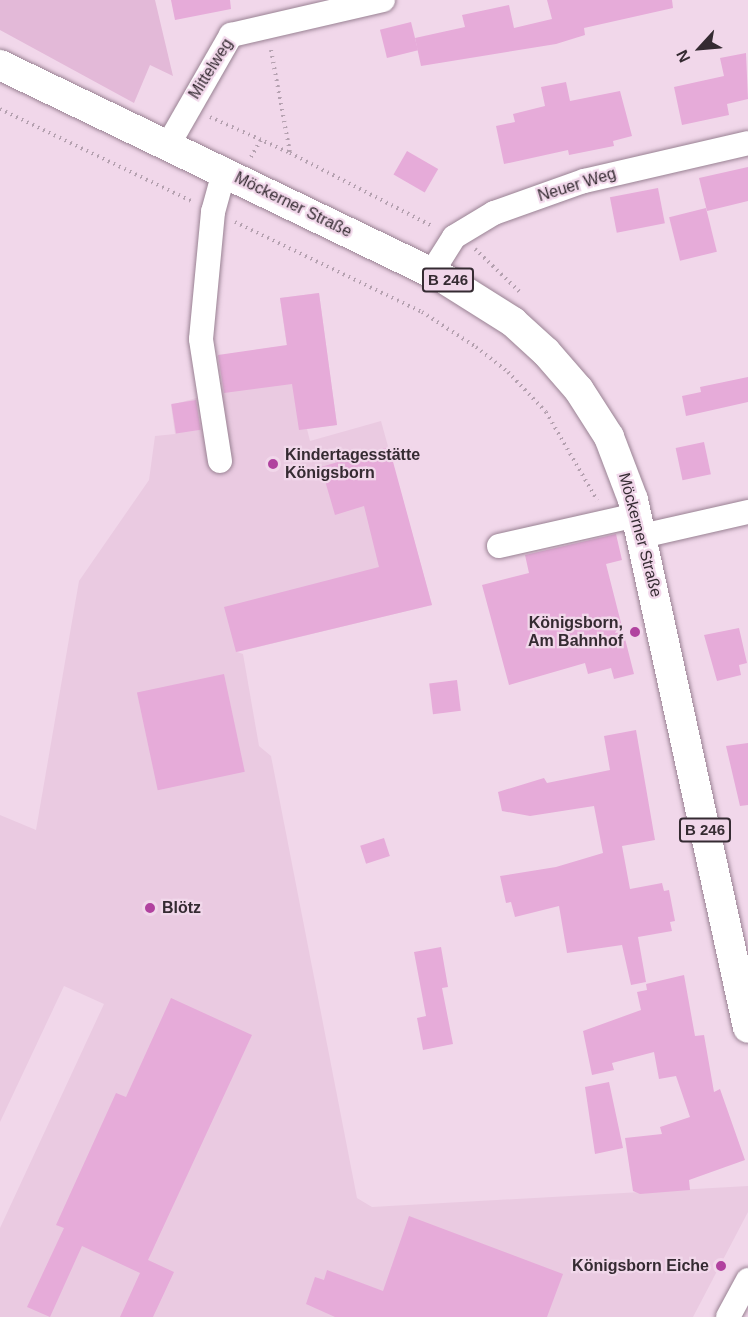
<!DOCTYPE html>
<meta charset="utf-8">
<style>
body{margin:0}
#map{position:relative;width:748px;height:1317px;overflow:hidden;background:#f1d7ea;font-family:Arial,sans-serif}
div>[style]{position:absolute}
[style*='--x']{left:calc(var(--x)*1px);top:calc(var(--y)*1px);width:calc(var(--w)*1px);rotate:calc(var(--a)*1deg)}
.built>*{inset:0;background:#eacae1}
.green>*{inset:0;background:#e3b9d8}
.building>*{inset:0;background:#e6abd9;transform-origin:0 0}
.path>*{height:4px;margin-top:-2px;transform-origin:0;background:repeating-linear-gradient(90deg,#b5a1b0 0 1.5px,transparent 0 6px)}
.roads{filter:drop-shadow(0 0 2px #998293) drop-shadow(0 0 2px #998293)}
.minor>*{height:24px;margin:-12px;padding:0 12px;transform-origin:12px;border-radius:12px;background:#fff}
.major>*{height:30px;margin:-15px;padding:0 15px;transform-origin:15px;border-radius:15px;background:#fff}
.dots>*{width:16px;height:16px;translate:-50% -50%;box-sizing:border-box;border:3px solid #f1d7ea;border-radius:50%}
span{translate:-50% -50%;white-space:nowrap;text-align:center;line-height:1.15;-webkit-text-stroke:4.5px #f1d7ea;paint-order:stroke}
.shield-label span{padding:2px 4px;background:#f1d7ea;border:2px solid;border-radius:4px;-webkit-text-stroke-width:0}
.shield-label{font-size:15px;color:#352b32;font-weight:700}
.street-label{font-size:16px;color:#352b32}
.poi-label{font-size:16px;color:#352b32;font-weight:700}
.left{translate:0 -50%;text-align:left}
.right{translate:-100% -50%;text-align:right}
.north{position:absolute;left:670px;top:18px;width:60px;height:60px;-webkit-text-stroke:4px #f1d7ea;paint-order:stroke;rotate:244deg;font-size:16px;font-weight:700;line-height:24px;text-align:center;color:#352b32}
.north::after{content:'';display:block;margin:auto;width:21px;height:27px;background:#352b32;clip-path:polygon(50% 0,100% 100%,50% 72%,0 100%)}
</style>
<div id="map">
<div class="built">
<i style="clip-path:polygon(319px 293px,337px 425px,307px 429px,310px 441px,381px 421px,432px 605px,237px 652px,243px 654px,259px 746px,271px 756px,357px 1198px,372px 1207px,748px 1186px,748px 1212px,693px 1317px,0 1317px,0 1228px,104px 1004px,64px 986px,0 1122px,0 815px,36px 830px,79px 581px,149px 480px,155px 436px,175px 434px,171px 405px,222px 391px,217px 356px,275px 347px,288px 355px,280px 298px)"></i>
</div>
<div class="green">
<i style="clip-path:polygon(0 0,155px 0,173px 76px,150px 65px,134px 103px,0 30px)"></i>
</div>
<div class="building">
<i style="clip-path:polygon(171px 0,230px 0,231px 9px,175px 20px)"></i>
<i style="clip-path:polygon(547px 0,672px 0,673px 8px,584px 28px,585px 35px,556px 44px,421px 66px,415px 38px,465px 27px,462px 15px,509px 5px,514px 28px,552px 19px)"></i>
<i style="left:411px;top:22px;width:29px;height:32px;rotate:76deg"></i>
<i style="clip-path:polygon(746px 53px,748px 99px,727px 104px,729px 115px,682px 125px,674px 87px,724px 76px,720px 58px)"></i>
<i style="clip-path:polygon(566px 82px,570px 101px,620px 91px,632px 136px,613px 141px,614px 146px,569px 155px,568px 150px,504px 164px,496px 126px,515px 122px,513px 114px,545px 106px,541px 87px)"></i>
<i style="left:407px;top:151px;width:36px;height:27px;rotate:30deg"></i>
<i style="clip-path:polygon(748px 167px,748px 201px,707px 211px,699px 178px)"></i>
<i style="left:658px;top:188px;width:36px;height:49px;rotate:79deg"></i>
<i style="left:706px;top:208px;width:45px;height:38px;rotate:76deg"></i>
<i style="clip-path:polygon(319px 293px,337px 425px,299px 430px,292px 384px,224px 393px,218px 355px,287px 345px,280px 298px)"></i>
<i style="clip-path:polygon(748px 377px,748px 402px,686px 416px,682px 396px,701px 392px,700px 387px)"></i>
<i style="left:196px;top:400px;width:30px;height:25px;rotate:81deg"></i>
<i style="left:704px;top:442px;width:33px;height:29px;rotate:78deg"></i>
<i style="clip-path:polygon(389px 447px,432px 605px,236px 652px,224px 607px,379px 567px,364px 506px,335px 515px,321px 467px)"></i>
<i style="clip-path:polygon(616px 534px,622px 560px,606px 564px,634px 674px,614px 679px,611px 668px,588px 674px,585px 663px,509px 685px,482px 585px,529px 573px,525px 555px)"></i>
<i style="clip-path:polygon(739px 628px,747px 663px,739px 665px,741px 675px,717px 681px,704px 635px)"></i>
<i style="left:224px;top:674px;width:100px;height:89px;rotate:78deg"></i>
<i style="left:457px;top:680px;width:31px;height:28px;rotate:83deg"></i>
<i style="clip-path:polygon(636px 730px,655px 840px,622px 846px,630px 889px,662px 883px,664px 891px,669px 890px,675px 921px,670px 922px,672px 931px,638px 937px,646px 982px,631px 985px,622px 945px,567px 953px,559px 906px,515px 917px,511px 902px,506px 903px,500px 876px,556px 867px,603px 853px,594px 806px,530px 816px,502px 811px,498px 792px,544px 778px,547px 783px,610px 770px,604px 736px)"></i>
<i style="clip-path:polygon(748px 743px,748px 805px,740px 806px,726px 746px)"></i>
<i style="left:384px;top:838px;width:19px;height:25px;rotate:72deg"></i>
<i style="clip-path:polygon(441px 947px,448px 987px,442px 988px,453px 1044px,423px 1050px,417px 1018px,426px 1016px,414px 952px)"></i>
<i style="clip-path:polygon(684px 975px,695px 1036px,704px 1035px,714px 1092px,720px 1089px,745px 1160px,689px 1180px,690px 1190px,640px 1194px,633px 1191px,625px 1138px,662px 1134px,660px 1127px,690px 1117px,676px 1076px,659px 1079px,654px 1052px,612px 1063px,614px 1070px,592px 1075px,583px 1031px,641px 1010px,637px 992px,647px 990px,646px 984px)"></i>
<i style="clip-path:polygon(171px 998px,252px 1035px,148px 1260px,174px 1272px,153px 1317px,120px 1317px,140px 1273px,82px 1246px,50px 1317px,27px 1307px,64px 1228px,56px 1225px,116px 1093px,126px 1097px)"></i>
<i style="clip-path:polygon(609px 1082px,623px 1148px,595px 1154px,585px 1087px)"></i>
<i style="clip-path:polygon(409px 1216px,563px 1274px,547px 1317px,335px 1317px,306px 1304px,315px 1277px,324px 1280px,327px 1270px,383px 1291px)"></i>
</div>
<div class="path">
<i style="--x:271;--y:50;--w:105;--a:79.5"></i>
<i style="--x:0;--y:109;--w:214;--a:25.7"></i>
<i style="--x:210;--y:117;--w:88;--a:24.2"></i>
<i style="--x:290;--y:153;--w:160;--a:27.2"></i>
<i style="--x:251;--y:157;--w:20;--a:-60"></i>
<i style="--x:235;--y:222;--w:208;--a:25.7"></i>
<i style="--x:422;--y:312;--w:64;--a:32.9"></i>
<i style="--x:476;--y:347;--w:41;--a:38"></i>
<i style="--x:508;--y:372;--w:55;--a:46.5"></i>
<i style="--x:546;--y:412;--w:102;--a:59.9"></i>
<i style="--x:475;--y:249;--w:65;--a:43.8"></i>
</div>
<div class="roads">
<div class="minor">
<i style="--x:168;--y:145;--w:127;--a:-60.2"></i>
<i style="--x:231;--y:35;--w:156;--a:-13"></i>
<i style="--x:432;--y:272;--w:41;--a:-57.8"></i>
<i style="--x:454;--y:237;--w:47;--a:-31"></i>
<i style="--x:494;--y:213;--w:96;--a:-19.6"></i>
<i style="--x:584;--y:181;--w:168;--a:-13"></i>
<i style="--x:220;--y:461;--w:123;--a:-98.9"></i>
<i style="--x:201;--y:339;--w:128;--a:-84.6"></i>
<i style="--x:213;--y:212;--w:41;--a:-74.6"></i>
<i style="--x:642;--y:536;--w:109;--a:-12.8"></i>
<i style="--x:499;--y:546;--w:141;--a:-12.7"></i>
<i style="--x:728;--y:1317;--w:42;--a:-61.6"></i>
</div>
<div class="major">
<i style="--x:0;--y:65;--w:497;--a:25.7"></i>
<i style="--x:448;--y:281;--w:77;--a:32.2"></i>
<i style="--x:513;--y:322;--w:45;--a:42.3"></i>
<i style="--x:546;--y:352;--w:50;--a:49"></i>
<i style="--x:579;--y:390;--w:56;--a:57.4"></i>
<i style="--x:609;--y:437;--w:67;--a:69.1"></i>
<i style="--x:633;--y:500;--w:540;--a:77.71"></i>
</div>
</div>
<div class="dots">
<i style="left:273px;top:464px;background:#b1429f"></i>
<i style="left:635px;top:632px;background:#b1429f"></i>
<i style="left:150px;top:908px;background:#b1429f"></i>
<i style="left:721px;top:1266px;background:#b1429f"></i>
</div>
<div class="shield-label">
<span style="left:448px;top:280px">B 246</span>
<span style="left:705px;top:830px">B 246</span>
</div>
<div class="street-label">
<span style="left:211px;top:69px;rotate:-58deg">Mittelweg</span>
<span style="left:577px;top:185px;rotate:-17deg">Neuer Weg</span>
<span style="left:293px;top:205px;rotate:26deg">Möckerner Straße</span>
<span style="left:640px;top:535px;rotate:75deg">Möckerner Straße</span>
</div>
<div class="poi-label">
<span class="left" style="left:285px;top:464px">Kindertagesstätte<br>Königsborn</span>
<span class="right" style="left:623px;top:632px">Königsborn,<br>Am Bahnhof</span>
<span class="left" style="left:162px;top:908px">Blötz</span>
<span class="right" style="left:709px;top:1266px">Königsborn Eiche</span>
</div>
<div class="north">N</div>
</div>
